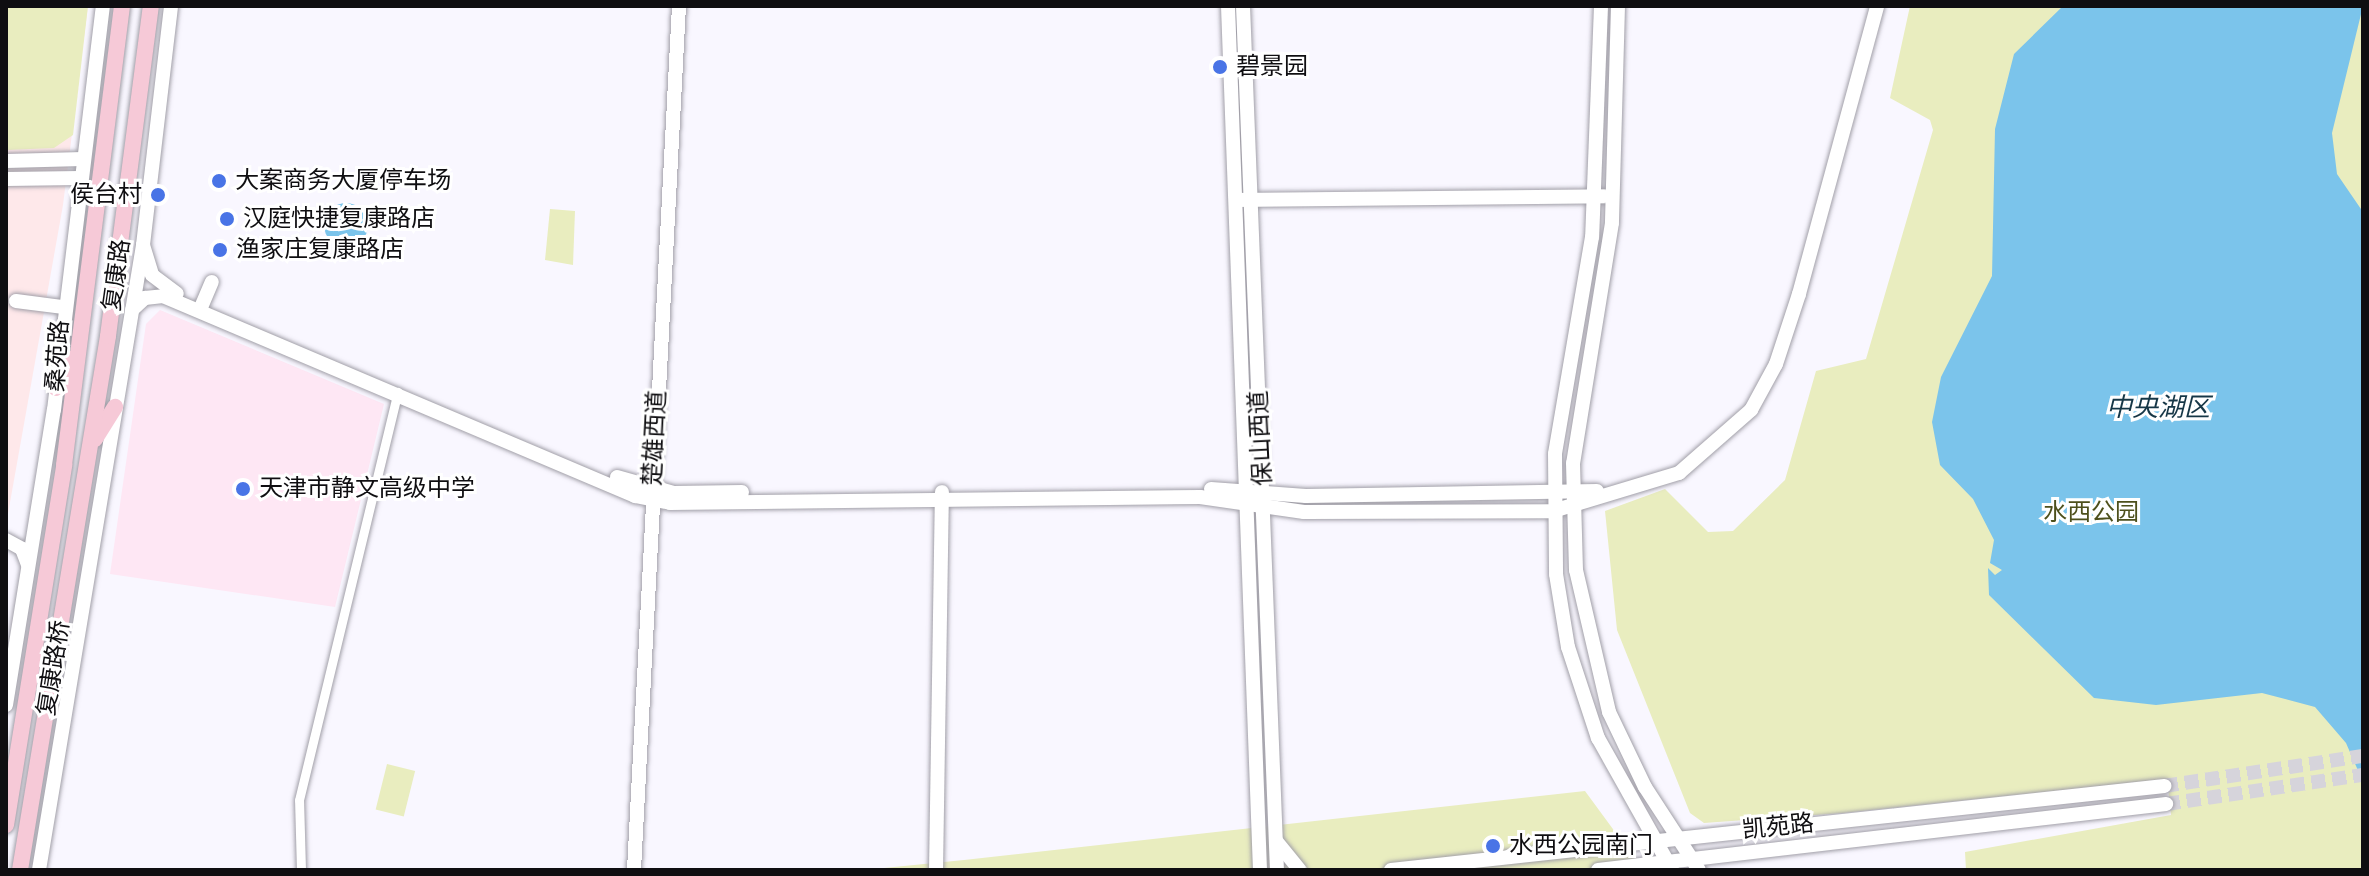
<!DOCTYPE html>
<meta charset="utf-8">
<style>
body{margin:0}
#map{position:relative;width:2369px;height:876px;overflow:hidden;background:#f9f7ff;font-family:Roboto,"Noto Sans SC",sans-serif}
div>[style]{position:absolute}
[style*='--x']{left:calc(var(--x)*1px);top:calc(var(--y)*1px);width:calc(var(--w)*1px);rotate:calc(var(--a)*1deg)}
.commercial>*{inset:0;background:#fee8ea}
.education>*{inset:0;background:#fee7f4}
.green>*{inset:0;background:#e9edbf;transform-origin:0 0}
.water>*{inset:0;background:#7bc4eb}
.round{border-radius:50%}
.secondary-tunnel>*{height:14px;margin-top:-7px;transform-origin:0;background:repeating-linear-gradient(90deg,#d6d4db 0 14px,transparent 0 21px)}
.roads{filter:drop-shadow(0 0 2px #a19fa8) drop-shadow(0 0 2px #a19fa8)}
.street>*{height:9px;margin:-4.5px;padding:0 4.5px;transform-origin:4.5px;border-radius:4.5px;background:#fff}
.secondary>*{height:14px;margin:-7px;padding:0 7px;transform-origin:7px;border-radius:7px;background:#fff}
.highway>*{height:16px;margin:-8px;padding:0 8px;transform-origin:8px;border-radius:8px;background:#f6c9d7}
.dots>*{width:22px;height:22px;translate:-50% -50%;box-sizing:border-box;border:4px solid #fff;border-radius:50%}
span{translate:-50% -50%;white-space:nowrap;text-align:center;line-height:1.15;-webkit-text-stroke:6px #fff;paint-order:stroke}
.poi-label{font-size:24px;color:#0f0e11}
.left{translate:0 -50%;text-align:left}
.right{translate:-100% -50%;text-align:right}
.street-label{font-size:24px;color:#0f0e11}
.park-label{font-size:24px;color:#4d501c}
.water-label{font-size:26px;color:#163747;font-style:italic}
.frame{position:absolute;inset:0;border:8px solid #0f0e11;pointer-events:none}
</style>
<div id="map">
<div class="commercial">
<i style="clip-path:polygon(6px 6px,88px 6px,63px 205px,6px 525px)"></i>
</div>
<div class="education">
<i style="clip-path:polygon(160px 310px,384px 404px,335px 607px,110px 574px,146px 324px)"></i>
</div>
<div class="green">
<i style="clip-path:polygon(6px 6px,88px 6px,73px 135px,54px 148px,6px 150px)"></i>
<i style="clip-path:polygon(1910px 6px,2363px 6px,2363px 870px,1966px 870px,1965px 852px,2171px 815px,2167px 779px,1843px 813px,1704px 823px,1690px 813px,1617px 630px,1605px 511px,1665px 489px,1708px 532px,1733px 531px,1785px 480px,1816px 371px,1866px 359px,1933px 130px,1930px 120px,1890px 98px)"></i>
<i style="clip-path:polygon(550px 209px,575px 211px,573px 265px,545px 260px)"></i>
<i style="left:387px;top:764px;width:29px;height:47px;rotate:14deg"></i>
<i style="clip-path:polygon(1585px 791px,1643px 870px,864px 870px,964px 860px)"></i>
</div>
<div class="water">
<i style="clip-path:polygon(2063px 6px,2363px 6px,2332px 133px,2337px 174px,2363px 212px,2363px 782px,2346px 743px,2315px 707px,2262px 693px,2156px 705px,2094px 698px,1989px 595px,1988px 568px,1995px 575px,2002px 570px,1990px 563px,1994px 540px,1973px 499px,1940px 465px,1932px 422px,1941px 377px,1992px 276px,1995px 129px,2014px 54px)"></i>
<i class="round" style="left:324px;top:203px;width:44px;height:44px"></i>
</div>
<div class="secondary-tunnel">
<i style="--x:2164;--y:786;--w:201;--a:-8.6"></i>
<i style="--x:2166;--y:804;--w:199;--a:-8.4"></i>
</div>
<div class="roads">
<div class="street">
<i style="--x:301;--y:870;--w:70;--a:-91.6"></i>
<i style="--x:299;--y:800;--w:420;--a:-76.4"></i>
</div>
<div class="secondary">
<i style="--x:1228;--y:6;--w:865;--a:87.88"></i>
<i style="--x:1243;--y:6;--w:865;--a:87.75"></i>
<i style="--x:1601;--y:6;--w:231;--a:92.2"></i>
<i style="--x:1592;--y:237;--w:220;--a:99.7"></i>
<i style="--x:1555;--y:454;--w:120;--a:89.5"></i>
<i style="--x:1556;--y:574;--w:74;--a:80.7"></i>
<i style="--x:1568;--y:647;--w:96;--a:71.8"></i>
<i style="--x:1598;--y:738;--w:151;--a:60.7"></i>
<i style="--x:1618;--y:6;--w:217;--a:91.6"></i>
<i style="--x:1612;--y:223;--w:243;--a:99.2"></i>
<i style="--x:1573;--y:463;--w:107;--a:88.4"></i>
<i style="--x:1576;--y:570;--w:146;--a:76.9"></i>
<i style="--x:1609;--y:712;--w:83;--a:64.4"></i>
<i style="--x:1645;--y:787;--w:99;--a:57"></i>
<i style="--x:6;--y:161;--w:77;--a:-1.5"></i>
<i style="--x:6;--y:179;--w:74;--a:-0.8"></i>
<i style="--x:1241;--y:200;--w:363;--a:-0.6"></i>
<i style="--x:143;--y:245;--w:31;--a:73"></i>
<i style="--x:152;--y:275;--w:31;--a:37"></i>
<i style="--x:16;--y:301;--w:46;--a:7.4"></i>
<i style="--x:202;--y:305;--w:25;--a:-67"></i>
<i style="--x:132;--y:310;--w:18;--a:-43"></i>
<i style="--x:145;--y:298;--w:18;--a:-6"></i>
<i style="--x:163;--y:296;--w:513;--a:22.96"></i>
<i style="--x:635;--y:496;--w:36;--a:11"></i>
<i style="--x:670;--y:503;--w:530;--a:-0.65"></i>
<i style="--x:1200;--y:497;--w:105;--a:8.2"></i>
<i style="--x:1304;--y:512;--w:249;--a:-0.2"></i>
<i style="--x:1553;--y:511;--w:132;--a:-16.8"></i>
<i style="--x:1679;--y:473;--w:96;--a:-41.2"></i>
<i style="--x:1751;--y:410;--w:52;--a:-61.5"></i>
<i style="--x:1776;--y:364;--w:74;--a:-71.8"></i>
<i style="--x:1799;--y:294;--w:298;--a:-74.8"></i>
<i style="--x:617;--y:477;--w:59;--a:15.7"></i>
<i style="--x:674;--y:493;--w:68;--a:-0.8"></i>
<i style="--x:1211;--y:489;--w:95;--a:4.2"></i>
<i style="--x:1306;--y:496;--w:291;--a:-1"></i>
<i style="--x:6;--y:540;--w:18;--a:29"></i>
<i style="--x:22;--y:549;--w:17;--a:69"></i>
<i style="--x:6;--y:705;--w:299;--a:-80.8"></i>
<i style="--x:54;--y:410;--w:407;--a:-83.1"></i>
<i style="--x:1277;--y:842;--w:36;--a:51"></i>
<i style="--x:39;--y:870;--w:634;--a:-80.55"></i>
<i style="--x:143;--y:245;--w:241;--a:-83.3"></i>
<i style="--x:634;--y:870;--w:865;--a:-87.02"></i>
<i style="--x:936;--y:870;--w:378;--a:-89.1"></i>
<i style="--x:1391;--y:870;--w:778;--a:-6.2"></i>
<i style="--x:1598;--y:870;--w:572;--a:-6.63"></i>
</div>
<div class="highway">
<i style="--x:56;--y:388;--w:34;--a:-60"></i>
<i style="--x:95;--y:439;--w:38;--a:-58"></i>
<i style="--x:6;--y:825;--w:365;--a:-80.8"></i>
<i style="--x:64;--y:465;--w:463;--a:-82.8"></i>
<i style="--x:20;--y:870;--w:541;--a:-80.64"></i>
<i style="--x:108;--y:336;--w:333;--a:-82.6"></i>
</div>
</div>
<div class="dots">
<i style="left:1220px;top:67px;background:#4974e6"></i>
<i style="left:219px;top:181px;background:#4974e6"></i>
<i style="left:158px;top:195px;background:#4974e6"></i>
<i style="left:227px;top:219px;background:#4974e6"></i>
<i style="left:220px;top:250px;background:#4974e6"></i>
<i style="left:243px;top:489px;background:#4974e6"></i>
<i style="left:1493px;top:846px;background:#4974e6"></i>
</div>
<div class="poi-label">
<span class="left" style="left:1236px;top:67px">碧景园</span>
<span class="left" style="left:235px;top:181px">大案商务大厦停车场</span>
<span class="right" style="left:142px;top:195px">侯台村</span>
<span class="left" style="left:243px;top:219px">汉庭快捷复康路店</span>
<span class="left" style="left:236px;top:250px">渔家庄复康路店</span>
<span class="left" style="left:259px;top:489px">天津市静文高级中学</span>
<span class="left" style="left:1509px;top:846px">水西公园南门</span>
</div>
<div class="street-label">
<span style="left:117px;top:275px;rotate:-82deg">复康路</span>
<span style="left:58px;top:356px;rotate:-86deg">桑苑路</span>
<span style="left:655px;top:438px;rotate:-87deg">楚雄西道</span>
<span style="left:1261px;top:438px;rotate:-93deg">保山西道</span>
<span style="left:54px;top:668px;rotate:-81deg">复康路桥</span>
<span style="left:1778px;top:827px;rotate:-6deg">凯苑路</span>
</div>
<div class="park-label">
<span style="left:2091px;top:513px">水西公园</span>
</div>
<div class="water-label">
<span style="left:2158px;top:408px">中央湖区</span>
</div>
<div class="frame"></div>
</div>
